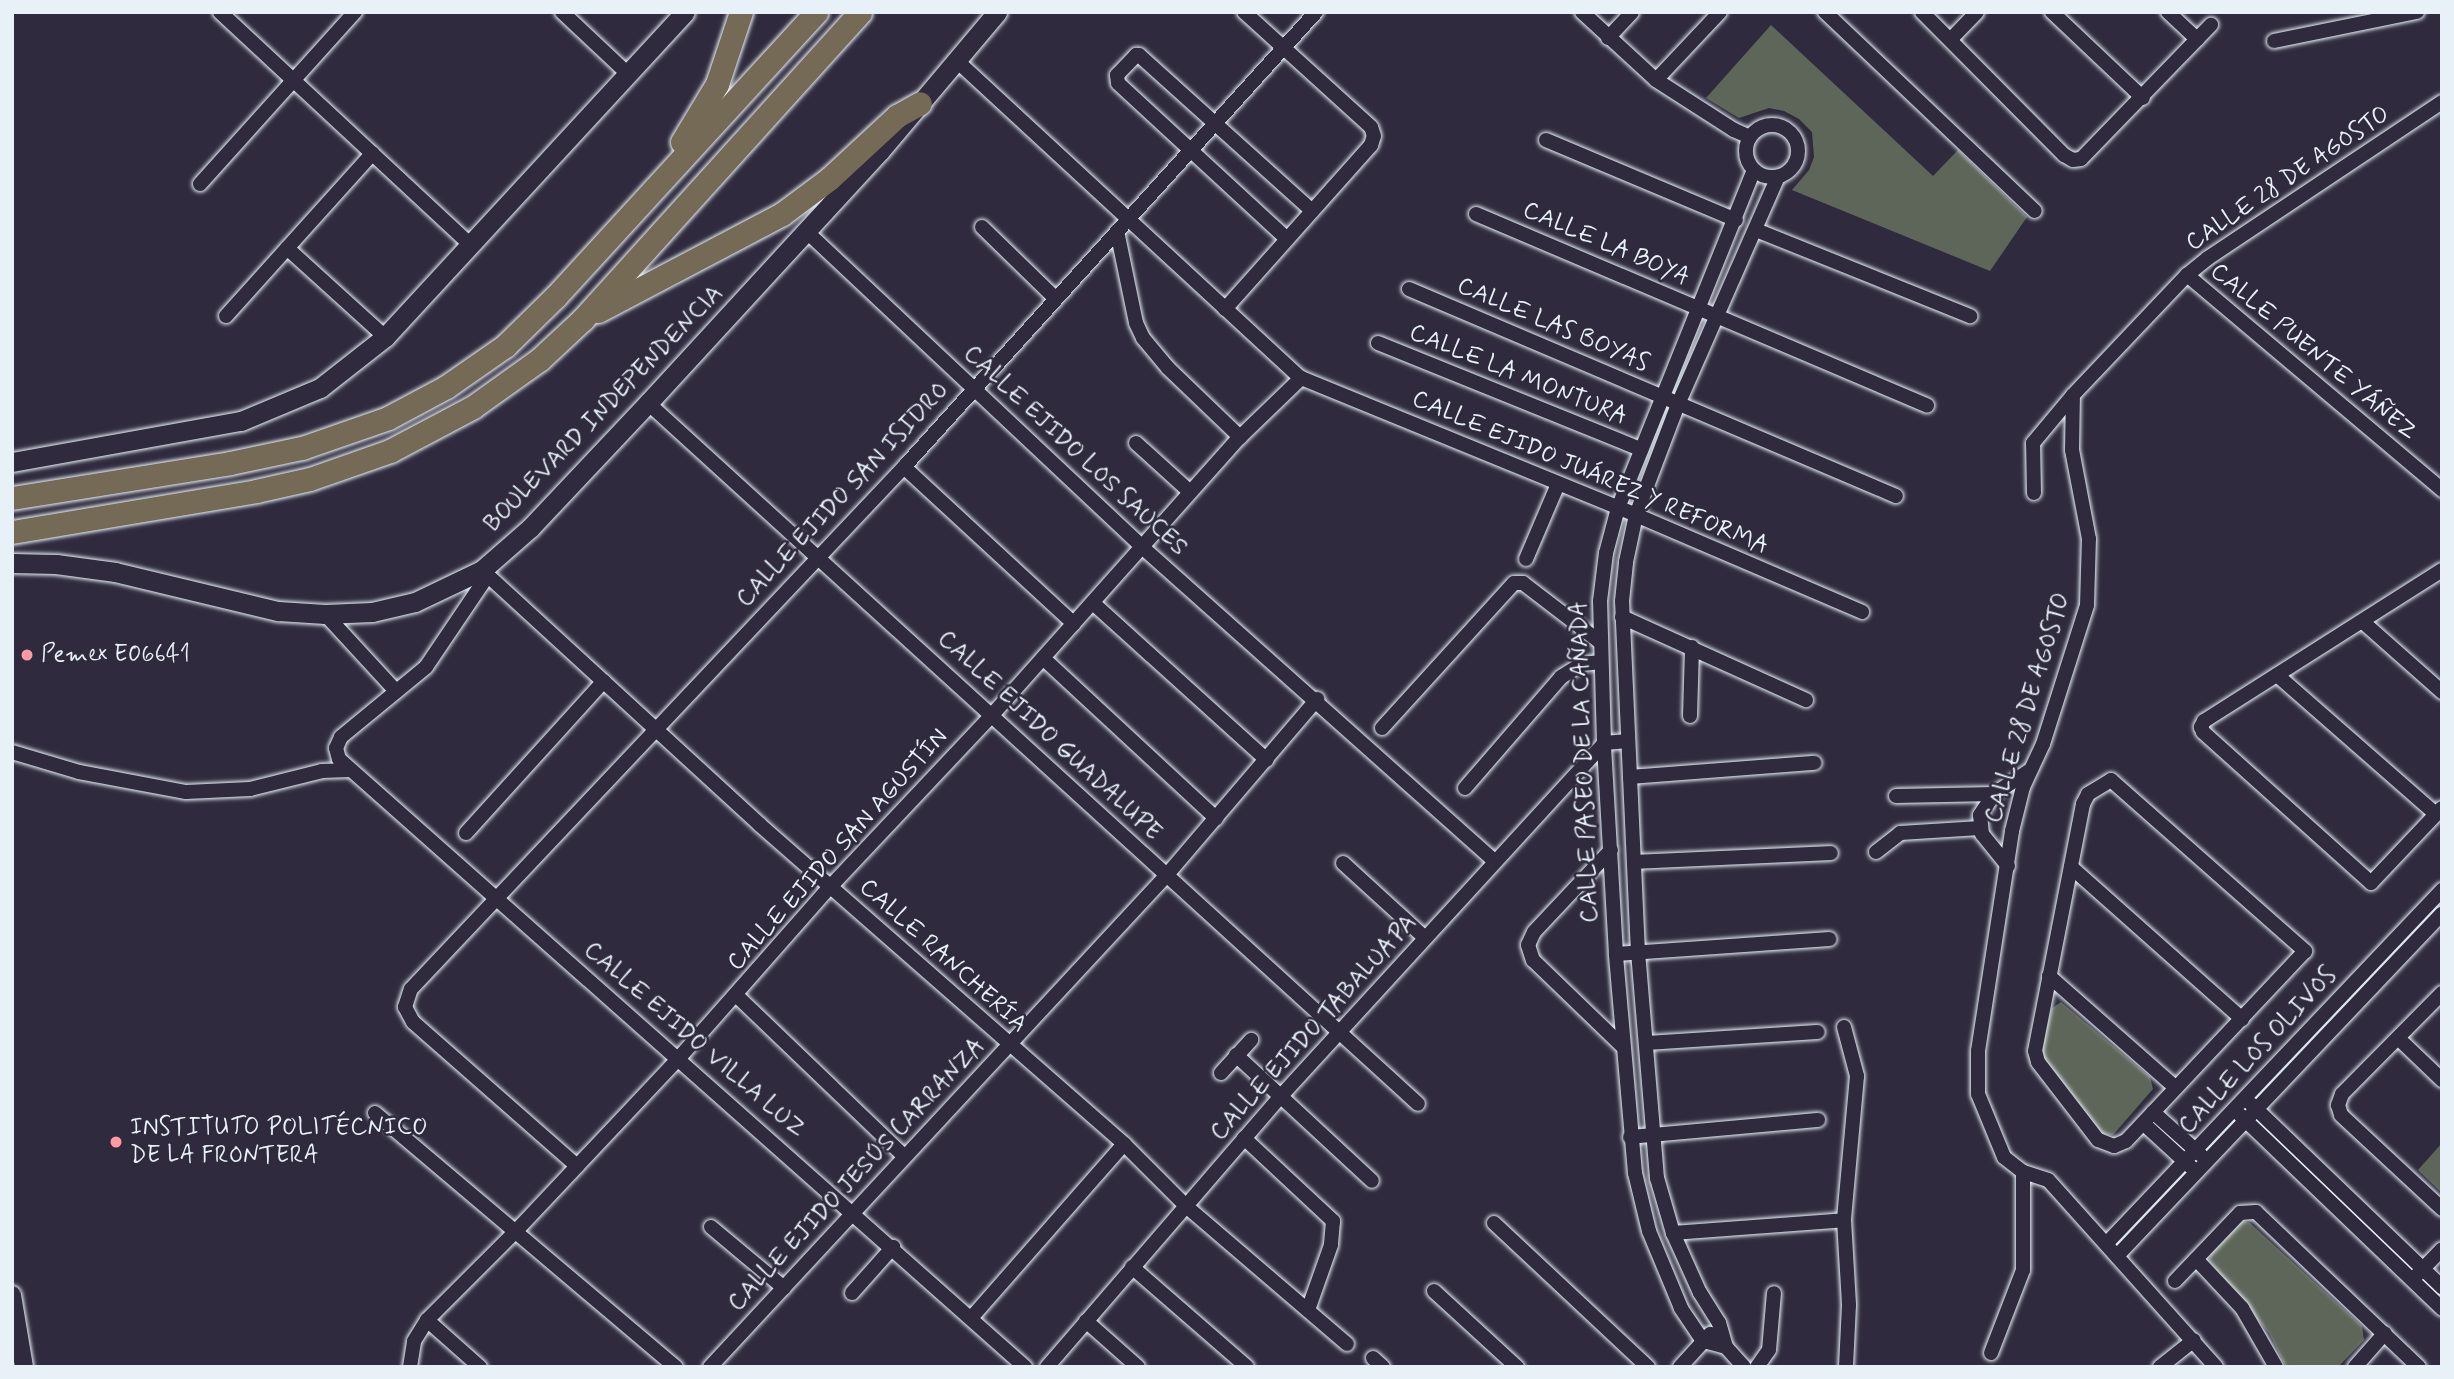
<!DOCTYPE html>
<meta charset="utf-8">
<style>
body{margin:0}
#map{position:relative;width:2454px;height:1379px;overflow:hidden;background:#2f2a3d;font-family:Mynerve,sans-serif}
div>[style]{position:absolute}
[style*='--x']{left:calc(var(--x)*1px);top:calc(var(--y)*1px);width:calc(var(--w)*1px);rotate:calc(var(--a)*1deg)}
.green>*{inset:0;background:#5e665a}
.roads{filter:drop-shadow(0 0 2px #e8f1f8) drop-shadow(0 0 2px #e8f1f8)}
.minor>*{height:14px;margin:-7px;padding:0 7px;transform-origin:7px;border-radius:7px;background:#2f2a3d}
.minor>.ring{margin:-7px;padding:0;box-sizing:content-box;background:none;border:14px solid #2f2a3d;border-radius:50%}
.tertiary>*{height:18px;margin:-9px;padding:0 9px;transform-origin:9px;border-radius:9px;background:#2f2a3d}
.secondary>*{height:19px;margin:-9.5px;padding:0 9.5px;transform-origin:9.5px;border-radius:9.5px;background:#2f2a3d}
.trunk>*{height:23px;margin:-11.5px;padding:0 11.5px;transform-origin:11.5px;border-radius:11.5px;background:#756a55}
.dots>*{width:19px;height:19px;translate:-50% -50%;box-sizing:border-box;border:4px solid #2f2a3d;border-radius:50%}
span{translate:-50% -50%;white-space:nowrap;text-align:center;line-height:1.15;-webkit-text-stroke:5px #2f2a3d;paint-order:stroke}
.street-label{font-size:24px;color:#e8f1f8}
.poi-label{font-size:24px;color:#e8f1f8}
.left{translate:0 -50%;text-align:left}
.frame{position:absolute;inset:0;border:14px solid #e8f1f8;pointer-events:none}
</style>
<div id="map">
<div class="green">
<i style="clip-path:polygon(1771px 25px,1933px 176px,1958px 150px,2027px 217px,1990px 271px,1792px 190px,1809px 170px,1814px 157px,1812px 132px,1799px 119px,1784px 111px,1769px 108px,1739px 118px,1706px 98px)"></i>
<i style="clip-path:polygon(2061px 1002px,2150px 1077px,2153px 1089px,2113px 1135px,2100px 1134px,2042px 1057px,2041px 1046px,2052px 1008px)"></i>
<i style="clip-path:polygon(2442px 1143px,2442px 1193px,2418px 1170px)"></i>
<i style="clip-path:polygon(2240px 1221px,2250px 1223px,2362px 1326px,2364px 1340px,2338px 1367px,2286px 1367px,2269px 1333px,2209px 1261px,2211px 1250px)"></i>
</div>
<div class="roads">
<div class="minor">
<i style="--x:220;--y:12;--w:342;--a:42.9"></i>
<i style="--x:562;--y:12;--w:92;--a:43.2"></i>
<i style="--x:1582;--y:12;--w:100;--a:42.6"></i>
<i style="--x:1656;--y:80;--w:93;--a:32.7"></i>
<i style="--x:1734;--y:130;--w:17;--a:24"></i>
<i style="--x:1825;--y:12;--w:289;--a:43.5"></i>
<i style="--x:1922;--y:12;--w:202;--a:45.2"></i>
<i style="--x:2064;--y:155;--w:10;--a:29"></i>
<i style="--x:2073;--y:160;--w:8;--a:-7"></i>
<i style="--x:2081;--y:159;--w:187;--a:-45.9"></i>
<i style="--x:2052;--y:12;--w:125;--a:43.4"></i>
<i style="--x:2168;--y:12;--w:40;--a:43"></i>
<i style="--x:1608;--y:38;--w:35;--a:-47"></i>
<i style="--x:1951;--y:39;--w:37;--a:-46"></i>
<i style="--x:2274;--y:41;--w:146;--a:-11.5"></i>
<i style="--x:956;--y:60;--w:469;--a:42.7"></i>
<i style="--x:1301;--y:378;--w:362;--a:22.2"></i>
<i style="--x:1636;--y:515;--w:246;--a:23.2"></i>
<i style="--x:1656;--y:80;--w:93;--a:-46.7"></i>
<i class="ring" style="left:1746px;top:125px;width:38px;height:38px"></i>
<i style="--x:1546;--y:140;--w:206;--a:22.8"></i>
<i style="--x:200;--y:184;--w:232;--a:-48"></i>
<i style="--x:1476;--y:214;--w:490;--a:23"></i>
<i style="--x:982;--y:227;--w:102;--a:44.2"></i>
<i style="--x:1756;--y:230;--w:231;--a:21.9"></i>
<i style="--x:806;--y:231;--w:461;--a:43.2"></i>
<i style="--x:1142;--y:547;--w:472;--a:41.7"></i>
<i style="--x:1117;--y:231;--w:94;--a:78.3"></i>
<i style="--x:1136;--y:323;--w:17;--a:65"></i>
<i style="--x:1143;--y:338;--w:39;--a:50"></i>
<i style="--x:1168;--y:368;--w:100;--a:43.8"></i>
<i style="--x:1287;--y:239;--w:230;--a:-137.3"></i>
<i style="--x:1118;--y:83;--w:8;--a:-97"></i>
<i style="--x:1117;--y:75;--w:28;--a:-46"></i>
<i style="--x:1136;--y:55;--w:3;--a:0"></i>
<i style="--x:1139;--y:55;--w:233;--a:42"></i>
<i style="--x:287;--y:248;--w:132;--a:42.2"></i>
<i style="--x:2187;--y:275;--w:334;--a:40.1"></i>
<i style="--x:1409;--y:289;--w:529;--a:23.03"></i>
<i style="--x:1225;--y:309;--w:220;--a:-48.3"></i>
<i style="--x:1371;--y:145;--w:9;--a:-72"></i>
<i style="--x:1374;--y:136;--w:9;--a:-108"></i>
<i style="--x:1371;--y:127;--w:171;--a:-137.8"></i>
<i style="--x:226;--y:316;--w:219;--a:-48"></i>
<i style="--x:1378;--y:343;--w:284;--a:22"></i>
<i style="--x:648;--y:403;--w:1041;--a:42.31"></i>
<i style="--x:1136;--y:443;--w:73;--a:42.2"></i>
<i style="--x:904;--y:467;--w:231;--a:42.7"></i>
<i style="--x:2034;--y:493;--w:50;--a:-91.1"></i>
<i style="--x:2033;--y:443;--w:62;--a:-50.2"></i>
<i style="--x:1526;--y:559;--w:82;--a:-66.9"></i>
<i style="--x:2442;--y:570;--w:282;--a:147.6"></i>
<i style="--x:2204;--y:721;--w:7;--a:117"></i>
<i style="--x:2201;--y:727;--w:5;--a:68"></i>
<i style="--x:2203;--y:732;--w:226;--a:41.9"></i>
<i style="--x:2371;--y:883;--w:103;--a:-46.6"></i>
<i style="--x:483;--y:571;--w:376;--a:42.5"></i>
<i style="--x:760;--y:825;--w:484;--a:41.2"></i>
<i style="--x:1124;--y:1144;--w:88;--a:45"></i>
<i style="--x:1186;--y:1206;--w:212;--a:40.6"></i>
<i style="--x:488;--y:575;--w:111;--a:124"></i>
<i style="--x:426;--y:667;--w:110;--a:140.5"></i>
<i style="--x:341;--y:737;--w:12;--a:114"></i>
<i style="--x:336;--y:748;--w:11;--a:75"></i>
<i style="--x:339;--y:759;--w:917;--a:41.55"></i>
<i style="--x:1093;--y:603;--w:234;--a:42.1"></i>
<i style="--x:325;--y:614;--w:103;--a:47.4"></i>
<i style="--x:1622;--y:617;--w:202;--a:24.3"></i>
<i style="--x:2363;--y:622;--w:106;--a:41.5"></i>
<i style="--x:1043;--y:658;--w:236;--a:42.8"></i>
<i style="--x:2277;--y:675;--w:211;--a:41.2"></i>
<i style="--x:1690;--y:716;--w:69;--a:-88.3"></i>
<i style="--x:1382;--y:728;--w:196;--a:-47.7"></i>
<i style="--x:1514;--y:583;--w:9;--a:0"></i>
<i style="--x:1523;--y:583;--w:97;--a:37.5"></i>
<i style="--x:12;--y:752;--w:70;--a:16.6"></i>
<i style="--x:79;--y:772;--w:109;--a:10.6"></i>
<i style="--x:186;--y:792;--w:64;--a:-2.7"></i>
<i style="--x:250;--y:789;--w:74;--a:-14"></i>
<i style="--x:322;--y:771;--w:28;--a:-2"></i>
<i style="--x:1630;--y:777;--w:185;--a:-4.4"></i>
<i style="--x:2111;--y:780;--w:259;--a:41.4"></i>
<i style="--x:2305;--y:951;--w:261;--a:133.3"></i>
<i style="--x:2126;--y:1141;--w:13;--a:157"></i>
<i style="--x:2114;--y:1146;--w:17;--a:-159"></i>
<i style="--x:2098;--y:1140;--w:98;--a:-127.6"></i>
<i style="--x:2038;--y:1062;--w:11;--a:-105"></i>
<i style="--x:2035;--y:1051;--w:252;--a:-79"></i>
<i style="--x:2083;--y:804;--w:11;--a:-63"></i>
<i style="--x:2088;--y:794;--w:27;--a:-31"></i>
<i style="--x:1465;--y:788;--w:147;--a:-49.1"></i>
<i style="--x:1561;--y:677;--w:25;--a:-32"></i>
<i style="--x:1582;--y:664;--w:19;--a:-6"></i>
<i style="--x:1896;--y:796;--w:98;--a:-1.2"></i>
<i style="--x:466;--y:833;--w:205;--a:-47.8"></i>
<i style="--x:1611;--y:850;--w:112;--a:133.2"></i>
<i style="--x:1534;--y:932;--w:14;--a:115"></i>
<i style="--x:1528;--y:945;--w:16;--a:72"></i>
<i style="--x:1533;--y:960;--w:125;--a:44"></i>
<i style="--x:1876;--y:852;--w:31;--a:-38"></i>
<i style="--x:1900;--y:833;--w:80;--a:-3.6"></i>
<i style="--x:1634;--y:862;--w:197;--a:-2.6"></i>
<i style="--x:1343;--y:863;--w:111;--a:42.4"></i>
<i style="--x:2008;--y:866;--w:41;--a:-129.1"></i>
<i style="--x:1982;--y:834;--w:19;--a:-96"></i>
<i style="--x:1980;--y:815;--w:25;--a:-56"></i>
<i style="--x:1994;--y:794;--w:42;--a:-33.3"></i>
<i style="--x:2071;--y:867;--w:229;--a:41.6"></i>
<i style="--x:1616;--y:954;--w:214;--a:-4"></i>
<i style="--x:2049;--y:976;--w:169;--a:41.4"></i>
<i style="--x:2442;--y:993;--w:142;--a:134.7"></i>
<i style="--x:2342;--y:1094;--w:12;--a:110"></i>
<i style="--x:2338;--y:1105;--w:10;--a:73"></i>
<i style="--x:2341;--y:1115;--w:138;--a:42.9"></i>
<i style="--x:736;--y:995;--w:233;--a:43.8"></i>
<i style="--x:1844;--y:1027;--w:51;--a:75.1"></i>
<i style="--x:1857;--y:1076;--w:145;--a:95.2"></i>
<i style="--x:1844;--y:1220;--w:85;--a:86.6"></i>
<i style="--x:1849;--y:1305;--w:62;--a:92.8"></i>
<i style="--x:2398;--y:1038;--w:61;--a:43.7"></i>
<i style="--x:1646;--y:1043;--w:172;--a:-3.7"></i>
<i style="--x:1236;--y:1055;--w:185;--a:42.8"></i>
<i style="--x:1221;--y:1073;--w:45;--a:-47.7"></i>
<i style="--x:2251;--y:1104;--w:265;--a:43.8"></i>
<i style="--x:2153;--y:1112;--w:64;--a:41.9"></i>
<i style="--x:375;--y:1113;--w:394;--a:40.2"></i>
<i style="--x:2240;--y:1115;--w:280;--a:43.8"></i>
<i style="--x:2143;--y:1123;--w:64;--a:42.5"></i>
<i style="--x:1630;--y:1137;--w:189;--a:-5.2"></i>
<i style="--x:1244;--y:1138;--w:122;--a:43"></i>
<i style="--x:1333;--y:1221;--w:24;--a:95"></i>
<i style="--x:1331;--y:1245;--w:69;--a:109.5"></i>
<i style="--x:577;--y:1166;--w:218;--a:-138.7"></i>
<i style="--x:413;--y:1022;--w:17;--a:-118"></i>
<i style="--x:405;--y:1007;--w:19;--a:-72"></i>
<i style="--x:411;--y:989;--w:718;--a:-46.64"></i>
<i style="--x:904;--y:467;--w:614;--a:-47.84"></i>
<i style="--x:1494;--y:1223;--w:211;--a:43.1"></i>
<i style="--x:711;--y:1227;--w:95;--a:39.9"></i>
<i style="--x:1673;--y:1233;--w:171;--a:-4.3"></i>
<i style="--x:2107;--y:1243;--w:487;--a:-46.5"></i>
<i style="--x:2117;--y:1256;--w:472;--a:-46.5"></i>
<i style="--x:2196;--y:1259;--w:67;--a:46.8"></i>
<i style="--x:2242;--y:1308;--w:68;--a:60"></i>
<i style="--x:1132;--y:1267;--w:152;--a:41"></i>
<i style="--x:2416;--y:1276;--w:37;--a:-46"></i>
<i style="--x:2175;--y:1281;--w:94;--a:-46.3"></i>
<i style="--x:2240;--y:1213;--w:16;--a:-4"></i>
<i style="--x:2256;--y:1212;--w:225;--a:43.6"></i>
<i style="--x:1434;--y:1291;--w:113;--a:42.5"></i>
<i style="--x:852;--y:1293;--w:62;--a:-48.3"></i>
<i style="--x:972;--y:1317;--w:230;--a:-48.7"></i>
<i style="--x:427;--y:1320;--w:71;--a:41.6"></i>
<i style="--x:1086;--y:1321;--w:69;--a:41.5"></i>
<i style="--x:1726;--y:1347;--w:24;--a:-165"></i>
<i style="--x:1703;--y:1341;--w:40;--a:-124"></i>
<i style="--x:1681;--y:1308;--w:83;--a:-112.6"></i>
<i style="--x:1649;--y:1231;--w:60;--a:-103.6"></i>
<i style="--x:1635;--y:1173;--w:220;--a:-95"></i>
<i style="--x:1616;--y:954;--w:211;--a:-93.3"></i>
<i style="--x:1604;--y:743;--w:142;--a:-91.6"></i>
<i style="--x:1600;--y:601;--w:48;--a:-82.9"></i>
<i style="--x:1606;--y:553;--w:47;--a:-75.1"></i>
<i style="--x:1618;--y:508;--w:364;--a:-68.1"></i>
<i style="--x:1991;--y:1353;--w:89;--a:-68.9"></i>
<i style="--x:2023;--y:1270;--w:98;--a:-90"></i>
<i style="--x:1373;--y:1358;--w:13;--a:42"></i>
<i style="--x:410;--y:1367;--w:26;--a:-81"></i>
<i style="--x:414;--y:1341;--w:25;--a:-58"></i>
<i style="--x:427;--y:1320;--w:126;--a:-45"></i>
<i style="--x:516;--y:1231;--w:238;--a:-46.7"></i>
<i style="--x:679;--y:1058;--w:228;--a:-48.6"></i>
<i style="--x:830;--y:887;--w:236;--a:-46.7"></i>
<i style="--x:992;--y:715;--w:373;--a:-48.3"></i>
<i style="--x:1240;--y:437;--w:85;--a:-44"></i>
<i style="--x:710;--y:1367;--w:670;--a:-47.12"></i>
<i style="--x:1166;--y:876;--w:233;--a:-49.5"></i>
<i style="--x:1047;--y:1367;--w:357;--a:-49.2"></i>
<i style="--x:1280;--y:1097;--w:480;--a:-47.5"></i>
<i style="--x:1604;--y:743;--w:24;--a:-5"></i>
<i style="--x:1680;--y:1367;--w:45;--a:-47.7"></i>
<i style="--x:1744;--y:1367;--w:27;--a:-132"></i>
<i style="--x:1726;--y:1347;--w:25;--a:-106"></i>
<i style="--x:1719;--y:1323;--w:36;--a:-122"></i>
<i style="--x:1700;--y:1293;--w:66;--a:-114.2"></i>
<i style="--x:1673;--y:1233;--w:57;--a:-106.2"></i>
<i style="--x:1657;--y:1178;--w:226;--a:-94.8"></i>
<i style="--x:1638;--y:953;--w:352;--a:-92.6"></i>
<i style="--x:1622;--y:601;--w:39;--a:-84"></i>
<i style="--x:1626;--y:562;--w:48;--a:-78"></i>
<i style="--x:1636;--y:515;--w:121;--a:-69.2"></i>
<i style="--x:1679;--y:402;--w:246;--a:-66.3"></i>
<i style="--x:1757;--y:1367;--w:21;--a:-55"></i>
<i style="--x:1769;--y:1350;--w:57;--a:-85"></i>
<i style="--x:2160;--y:1367;--w:43;--a:-38.5"></i>
<i style="--x:2216;--y:1367;--w:251;--a:-131.9"></i>
<i style="--x:2048;--y:1180;--w:26;--a:-162"></i>
<i style="--x:2023;--y:1172;--w:24;--a:-142"></i>
<i style="--x:2004;--y:1157;--w:68;--a:-112.4"></i>
<i style="--x:1978;--y:1094;--w:43;--a:-90"></i>
<i style="--x:1978;--y:1051;--w:223;--a:-81.2"></i>
<i style="--x:2012;--y:831;--w:45;--a:-76"></i>
<i style="--x:2023;--y:787;--w:47;--a:-65.1"></i>
<i style="--x:2043;--y:744;--w:146;--a:-72.4"></i>
<i style="--x:2087;--y:605;--w:66;--a:-88.3"></i>
<i style="--x:2089;--y:539;--w:91;--a:-100.8"></i>
<i style="--x:2072;--y:450;--w:55;--a:-89"></i>
<i style="--x:2073;--y:395;--w:166;--a:-46.5"></i>
<i style="--x:2187;--y:275;--w:27;--a:-39"></i>
<i style="--x:2208;--y:258;--w:281;--a:-33.7"></i>
<i style="--x:2355;--y:1367;--w:45;--a:-48.6"></i>
</div>
<div class="tertiary">
<i style="--x:12;--y:1295;--w:73;--a:80.5"></i>
</div>
<div class="secondary">
<i style="--x:12;--y:462;--w:233;--a:-10.2"></i>
<i style="--x:241;--y:421;--w:86;--a:-22.7"></i>
<i style="--x:320;--y:388;--w:83;--a:-38.1"></i>
<i style="--x:385;--y:337;--w:442;--a:-47.3"></i>
<i style="--x:12;--y:563;--w:44;--a:1.3"></i>
<i style="--x:56;--y:564;--w:60;--a:7.7"></i>
<i style="--x:115;--y:572;--w:168;--a:13.5"></i>
<i style="--x:278;--y:611;--w:47;--a:3.7"></i>
<i style="--x:325;--y:614;--w:47;--a:-2.4"></i>
<i style="--x:372;--y:612;--w:44;--a:-13.1"></i>
<i style="--x:415;--y:602;--w:74;--a:-25.5"></i>
<i style="--x:482;--y:570;--w:64;--a:-41.2"></i>
<i style="--x:530;--y:528;--w:172;--a:-46.7"></i>
<i style="--x:648;--y:403;--w:343;--a:-47.4"></i>
<i style="--x:880;--y:151;--w:182;--a:-49.9"></i>
</div>
<div class="trunk">
<i style="--x:682;--y:142;--w:68;--a:-58.9"></i>
<i style="--x:717;--y:84;--w:76;--a:-71.6"></i>
<i style="--x:598;--y:311;--w:208;--a:-27.8"></i>
<i style="--x:782;--y:214;--w:59;--a:-36.7"></i>
<i style="--x:829;--y:179;--w:93;--a:-42.8"></i>
<i style="--x:897;--y:116;--w:26;--a:-29"></i>
<i style="--x:12;--y:498;--w:221;--a:-9.1"></i>
<i style="--x:230;--y:463;--w:74;--a:-11.8"></i>
<i style="--x:302;--y:448;--w:91;--a:-19.2"></i>
<i style="--x:388;--y:418;--w:66;--a:-28.1"></i>
<i style="--x:446;--y:387;--w:72;--a:-34.8"></i>
<i style="--x:505;--y:346;--w:71;--a:-44.4"></i>
<i style="--x:556;--y:296;--w:385;--a:-47.5"></i>
<i style="--x:12;--y:532;--w:247;--a:-9.5"></i>
<i style="--x:256;--y:491;--w:55;--a:-12.5"></i>
<i style="--x:310;--y:479;--w:85;--a:-19.3"></i>
<i style="--x:390;--y:451;--w:94;--a:-27.9"></i>
<i style="--x:473;--y:407;--w:81;--a:-35.5"></i>
<i style="--x:539;--y:360;--w:60;--a:-43"></i>
<i style="--x:583;--y:319;--w:413;--a:-47.9"></i>
</div>
</div>
<div class="dots">
<i style="left:27px;top:655px;background:#ff9aa2"></i>
<i style="left:116px;top:1142px;background:#ff9aa2"></i>
</div>
<div class="street-label">
<span style="left:2288px;top:179px;rotate:-34deg">CALLE 28 DE AGOSTO</span>
<span style="left:1606px;top:244px;rotate:23deg">CALLE LA BOYA</span>
<span style="left:1553px;top:325px;rotate:23deg">CALLE LAS BOYAS</span>
<span style="left:2313px;top:352px;rotate:40deg">CALLE PUENTE YÁÑEZ</span>
<span style="left:1518px;top:375px;rotate:22deg">CALLE LA MONTURA</span>
<span style="left:604px;top:409px;rotate:-46deg">BOULEVARD INDEPENDENCIA</span>
<span style="left:1075px;top:451px;rotate:43deg">CALLE EJIDO LOS SAUCES</span>
<span style="left:1590px;top:473px;rotate:23deg">CALLE EJIDO JUÁREZ Y REFORMA</span>
<span style="left:843px;top:495px;rotate:-47deg">CALLE EJIDO SAN ISIDRO</span>
<span style="left:2028px;top:708px;rotate:-73deg">CALLE 28 DE AGOSTO</span>
<span style="left:1049px;top:736px;rotate:43deg">CALLE EJIDO GUADALUPE</span>
<span style="left:1585px;top:762px;rotate:-92deg">CALLE PASEO DE LA CAÑADA</span>
<span style="left:838px;top:850px;rotate:-48deg">CALLE EJIDO SAN AGUSTÍN</span>
<span style="left:943px;top:956px;rotate:42deg">CALLE RANCHERÍA</span>
<span style="left:1314px;top:1028px;rotate:-48deg">CALLE EJIDO TABALUAPA</span>
<span style="left:694px;top:1040px;rotate:41deg">CALLE EJIDO VILLA LUZ</span>
<span style="left:2258px;top:1051px;rotate:-47deg">CALLE LOS OLIVOS</span>
<span style="left:857px;top:1175px;rotate:-47deg">CALLE EJIDO JESÚS CARRANZA</span>
</div>
<div class="poi-label">
<span class="left" style="left:41px;top:655px">Pemex E06641</span>
<span class="left" style="left:130px;top:1142px">INSTITUTO POLITÉCNICO<br>DE LA FRONTERA</span>
</div>
<div class="frame"></div>
</div>
